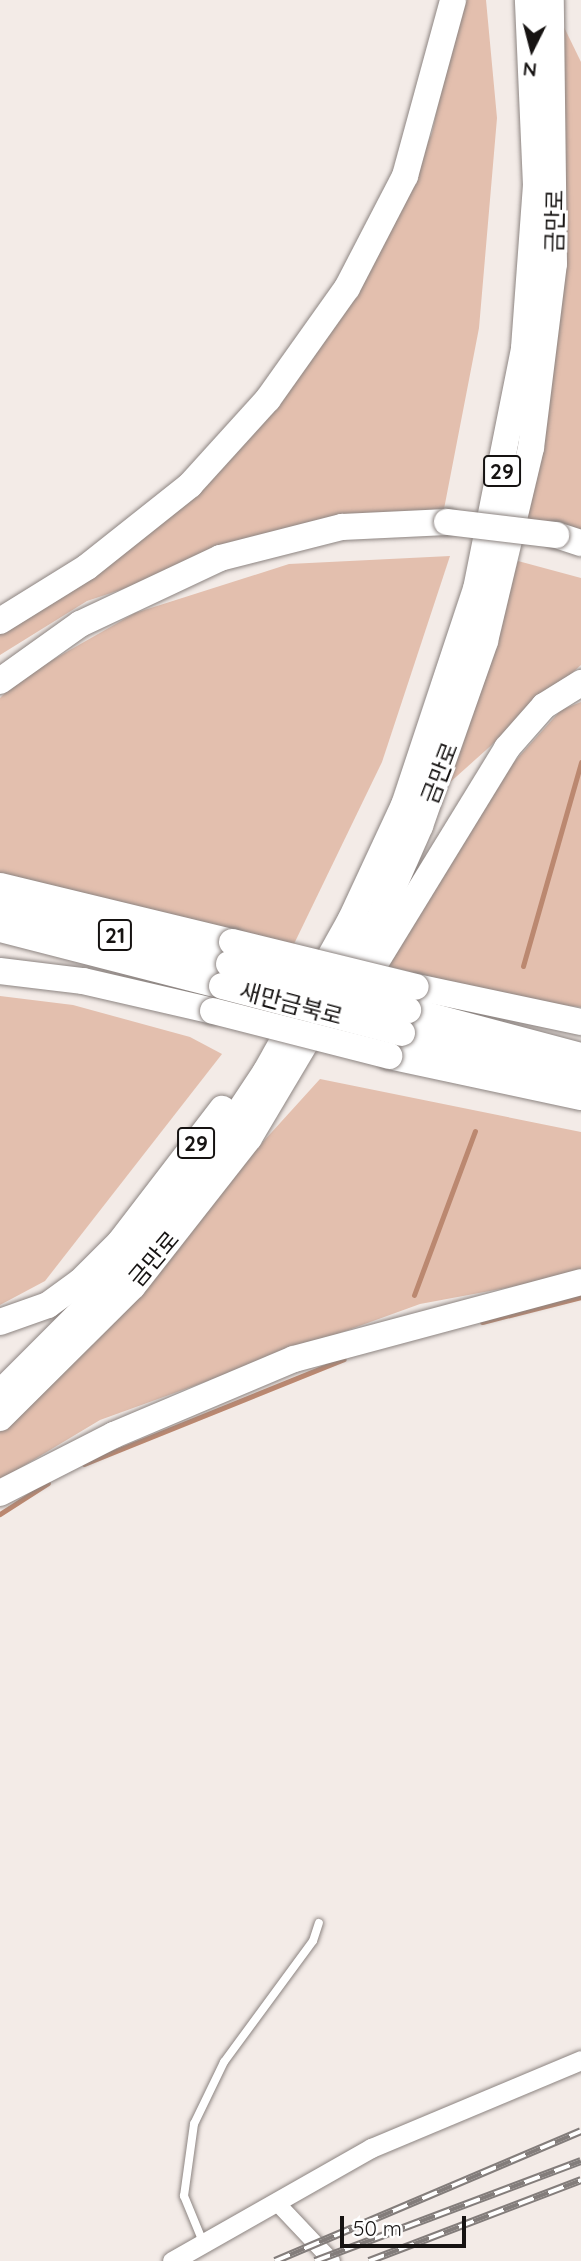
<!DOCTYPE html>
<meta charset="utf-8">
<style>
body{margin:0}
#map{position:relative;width:581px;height:2261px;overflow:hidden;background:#f3ebe7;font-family:Quicksand,"Noto Sans KR",sans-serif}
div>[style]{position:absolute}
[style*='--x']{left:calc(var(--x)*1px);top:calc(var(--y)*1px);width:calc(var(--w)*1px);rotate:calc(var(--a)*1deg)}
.green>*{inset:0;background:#e3bfae}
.stream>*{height:5px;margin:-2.5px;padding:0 2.5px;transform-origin:2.5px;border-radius:2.5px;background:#bb8870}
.roads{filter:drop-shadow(0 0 2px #8c8481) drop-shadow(0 0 2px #8c8481)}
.service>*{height:8px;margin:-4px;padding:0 4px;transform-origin:4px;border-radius:4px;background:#fff}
.minor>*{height:16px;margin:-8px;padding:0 8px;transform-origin:8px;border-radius:8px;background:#fff}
.tertiary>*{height:19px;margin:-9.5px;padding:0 9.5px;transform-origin:9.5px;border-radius:9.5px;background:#fff}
.trunk>*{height:26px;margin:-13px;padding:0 13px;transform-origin:13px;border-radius:13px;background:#fff}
.rail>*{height:8px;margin-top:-4px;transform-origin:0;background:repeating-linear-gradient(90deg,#fff 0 16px,#837d7b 0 32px);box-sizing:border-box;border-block:2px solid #837d7b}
.bridges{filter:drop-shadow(0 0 2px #8c8481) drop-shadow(0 0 2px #8c8481)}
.trunk-bridge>*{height:26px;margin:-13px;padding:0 13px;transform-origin:13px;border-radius:13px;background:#fff}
span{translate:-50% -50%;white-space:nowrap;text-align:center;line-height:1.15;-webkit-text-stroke:6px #fff;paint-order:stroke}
.shield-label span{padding:2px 5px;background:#fff;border:2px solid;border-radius:5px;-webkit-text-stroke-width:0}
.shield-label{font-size:21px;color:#161312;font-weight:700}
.street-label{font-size:23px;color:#161312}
.north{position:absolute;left:497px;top:14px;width:70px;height:70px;-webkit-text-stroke:5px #fff;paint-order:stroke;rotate:186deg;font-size:19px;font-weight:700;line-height:28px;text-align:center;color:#161312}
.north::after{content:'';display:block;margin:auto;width:24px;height:32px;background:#161312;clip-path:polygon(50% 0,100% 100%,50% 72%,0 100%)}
.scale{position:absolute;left:340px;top:2216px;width:126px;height:32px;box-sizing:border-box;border:4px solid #161312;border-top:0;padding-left:9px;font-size:21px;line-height:24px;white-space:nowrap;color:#161312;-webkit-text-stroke:5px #fff;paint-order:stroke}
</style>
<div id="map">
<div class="green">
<i style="clip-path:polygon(460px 0,486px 0,497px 118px,479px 328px,444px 509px,336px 518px,87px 601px,0 655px,0 631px,123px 552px,379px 252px,432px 133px)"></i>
<i style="clip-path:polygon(562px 23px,581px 62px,581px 530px,527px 521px)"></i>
<i style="clip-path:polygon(450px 556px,382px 762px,293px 946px,0 875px,0 698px,19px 679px,135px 613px,289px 564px)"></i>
<i style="clip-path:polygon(518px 561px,581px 578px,581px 665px,447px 785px)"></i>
<i style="clip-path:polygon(581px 702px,581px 1007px,532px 1002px,387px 966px,496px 782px,561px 710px)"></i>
<i style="clip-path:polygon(0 996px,73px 1005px,190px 1037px,222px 1054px,45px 1281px,0 1305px)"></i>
<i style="clip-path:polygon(320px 1079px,581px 1132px,581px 1274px,420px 1304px,100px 1420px,0 1480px,0 1432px)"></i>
</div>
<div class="stream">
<i style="--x:523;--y:966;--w:212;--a:-74.1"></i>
<i style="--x:414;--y:1295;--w:175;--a:-69.6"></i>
<i style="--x:482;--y:1322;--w:102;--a:-14.2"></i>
<i style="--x:84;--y:1464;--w:280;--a:-22"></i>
<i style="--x:0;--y:1514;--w:57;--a:-32.9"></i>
</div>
<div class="roads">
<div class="service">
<i style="--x:203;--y:2242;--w:50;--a:-112.4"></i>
<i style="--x:184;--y:2196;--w:73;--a:-82.1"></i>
<i style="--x:194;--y:2124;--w:69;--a:-64.2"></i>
<i style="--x:224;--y:2062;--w:150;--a:-53.7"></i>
<i style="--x:313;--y:1941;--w:19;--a:-72"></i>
</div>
<div class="minor">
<i style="--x:279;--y:2205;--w:77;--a:46.6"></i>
</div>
<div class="tertiary">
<i style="--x:172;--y:2261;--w:229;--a:-29.6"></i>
<i style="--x:371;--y:2148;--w:228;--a:-22.7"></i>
</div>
<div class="trunk">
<i style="--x:556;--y:535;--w:26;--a:18"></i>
<i style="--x:0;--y:621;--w:102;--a:-31.8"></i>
<i style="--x:87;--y:567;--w:132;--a:-38.5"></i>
<i style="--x:190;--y:485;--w:116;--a:-47.8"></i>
<i style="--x:268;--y:399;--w:136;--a:-54.6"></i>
<i style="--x:347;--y:288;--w:126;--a:-62.6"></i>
<i style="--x:405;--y:176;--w:182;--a:-74.7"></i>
<i style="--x:0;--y:681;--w:98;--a:-35.5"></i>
<i style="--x:80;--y:624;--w:155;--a:-25.2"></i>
<i style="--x:220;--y:558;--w:126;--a:-14.3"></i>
<i style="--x:342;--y:527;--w:105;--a:-2.7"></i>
<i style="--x:0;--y:886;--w:239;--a:13.6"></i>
<i style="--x:0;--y:907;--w:236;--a:14"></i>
<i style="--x:0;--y:929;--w:229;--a:14.4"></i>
<i style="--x:0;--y:971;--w:84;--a:6.9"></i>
<i style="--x:83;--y:981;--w:133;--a:13"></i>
<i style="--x:416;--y:987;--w:169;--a:12"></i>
<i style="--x:357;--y:993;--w:287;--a:-58.5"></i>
<i style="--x:507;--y:748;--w:56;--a:-48.6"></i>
<i style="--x:544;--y:706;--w:44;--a:-31.9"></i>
<i style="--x:408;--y:1010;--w:179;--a:14.9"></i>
<i style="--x:402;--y:1033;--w:185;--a:14.7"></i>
<i style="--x:389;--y:1056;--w:196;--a:12.1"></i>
<i style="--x:0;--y:1322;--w:51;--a:-19.5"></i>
<i style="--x:48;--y:1305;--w:39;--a:-36"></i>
<i style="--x:80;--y:1282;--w:57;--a:-45"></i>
<i style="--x:120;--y:1242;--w:168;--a:-52.5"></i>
<i style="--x:2;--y:1391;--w:147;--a:-45"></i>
<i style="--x:106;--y:1287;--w:155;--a:-51.3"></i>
<i style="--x:203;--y:1166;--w:114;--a:-56.4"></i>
<i style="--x:266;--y:1071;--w:174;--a:-60.8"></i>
<i style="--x:351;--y:919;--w:126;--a:-65.1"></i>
<i style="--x:404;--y:805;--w:228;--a:-71.6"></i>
<i style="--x:476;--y:589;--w:246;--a:-78.7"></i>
<i style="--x:524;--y:348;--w:162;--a:-85.8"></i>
<i style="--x:536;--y:186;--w:186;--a:-92.5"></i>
<i style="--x:0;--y:1418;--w:187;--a:-44.8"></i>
<i style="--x:133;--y:1286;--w:188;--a:-51.9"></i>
<i style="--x:249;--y:1138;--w:255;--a:-59.3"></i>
<i style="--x:379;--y:919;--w:102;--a:-66.2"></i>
<i style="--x:420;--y:826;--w:196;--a:-70.6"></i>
<i style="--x:485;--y:641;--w:198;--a:-76.6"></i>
<i style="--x:531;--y:448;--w:185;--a:-82.9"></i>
<i style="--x:554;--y:264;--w:264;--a:-90.7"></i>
<i style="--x:0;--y:1493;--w:128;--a:-27"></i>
<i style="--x:114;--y:1435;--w:195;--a:-22.9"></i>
<i style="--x:294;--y:1359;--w:297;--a:-15"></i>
</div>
</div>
<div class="rail">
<i style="--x:275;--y:2261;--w:332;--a:-23"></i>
<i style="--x:315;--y:2261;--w:284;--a:-20.6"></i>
<i style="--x:369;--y:2261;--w:227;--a:-20.9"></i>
</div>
<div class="bridges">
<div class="trunk-bridge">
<i style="--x:447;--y:522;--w:110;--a:6.8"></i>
<i style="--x:232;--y:942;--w:189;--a:13.7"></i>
<i style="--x:229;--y:964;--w:185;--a:14.4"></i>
<i style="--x:222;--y:986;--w:186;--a:14.6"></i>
<i style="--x:213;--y:1011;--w:182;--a:14.3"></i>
</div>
</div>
<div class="shield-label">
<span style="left:502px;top:471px">29</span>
<span style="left:115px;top:935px">21</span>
<span style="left:196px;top:1143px">29</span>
</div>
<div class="street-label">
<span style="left:555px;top:221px;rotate:-89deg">금만로</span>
<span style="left:440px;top:773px;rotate:-69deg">금만로</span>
<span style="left:291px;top:1004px;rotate:15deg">새만금북로</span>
<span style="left:154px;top:1259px;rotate:-50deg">금만로</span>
</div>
<div class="north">N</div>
<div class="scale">50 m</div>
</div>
